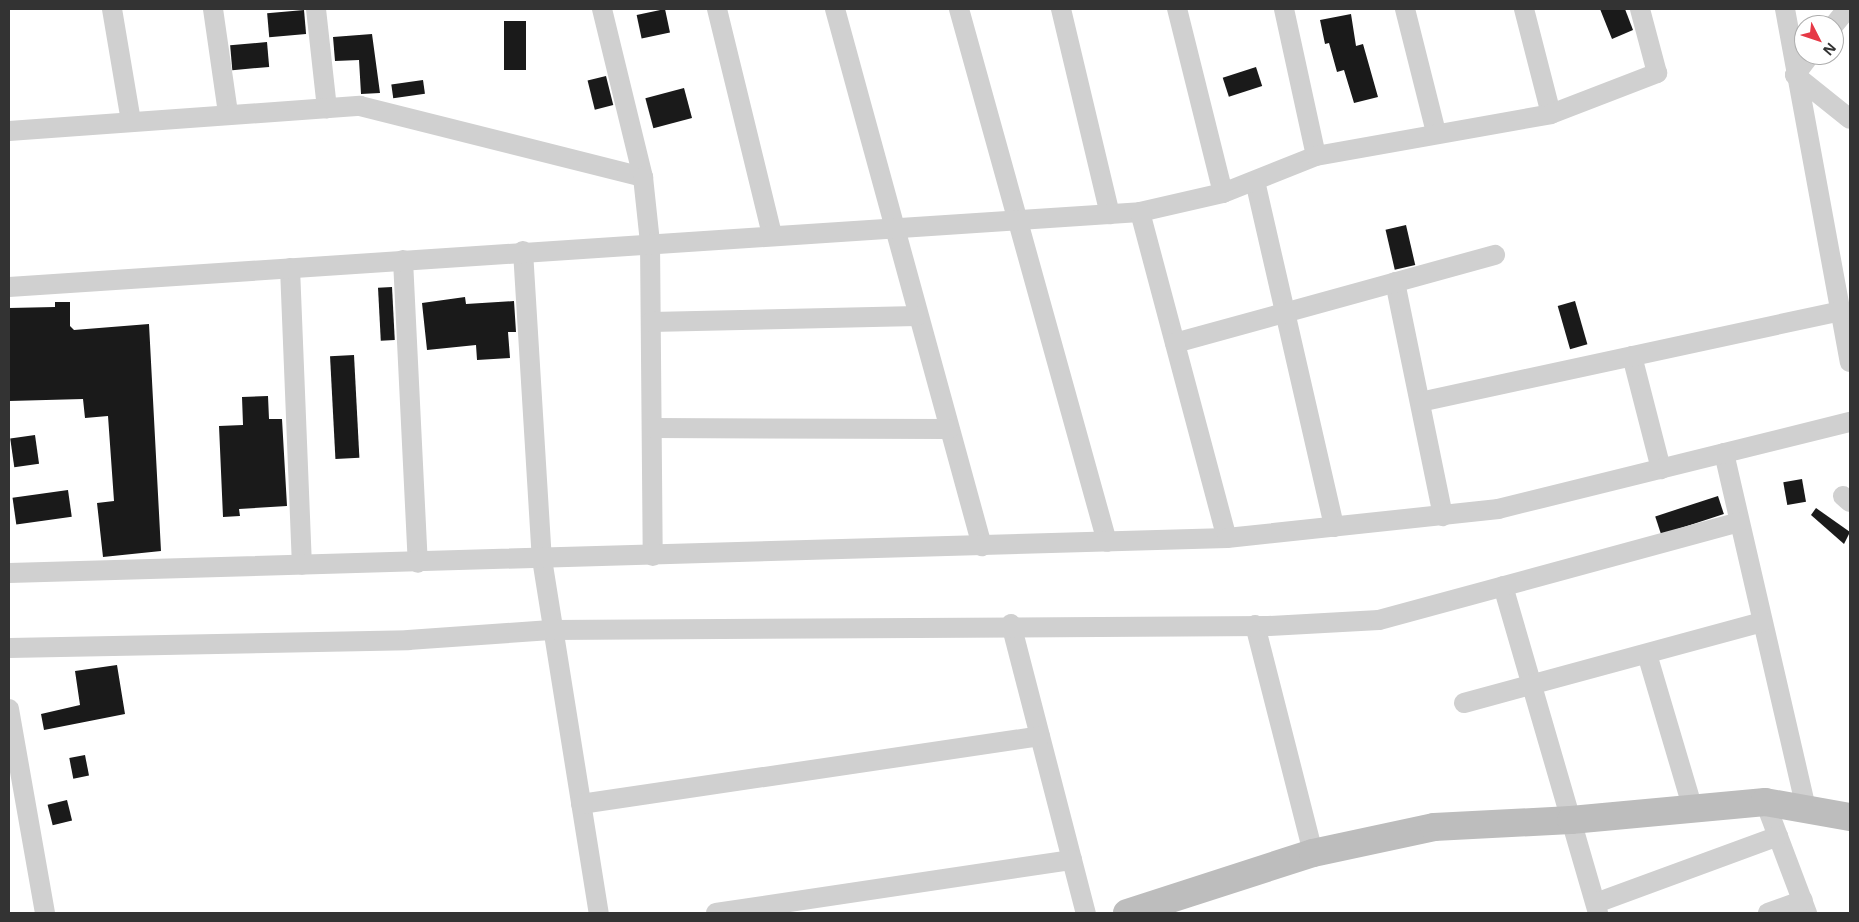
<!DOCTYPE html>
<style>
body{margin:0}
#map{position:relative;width:1859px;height:922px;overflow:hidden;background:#fff;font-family:"Open Sans",sans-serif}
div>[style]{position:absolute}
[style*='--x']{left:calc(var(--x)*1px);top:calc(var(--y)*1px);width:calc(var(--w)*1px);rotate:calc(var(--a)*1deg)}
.building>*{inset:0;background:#1a1a1a;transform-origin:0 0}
.street>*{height:20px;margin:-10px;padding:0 10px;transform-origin:10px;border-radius:10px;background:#d0d0d0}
.secondary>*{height:28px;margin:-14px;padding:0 14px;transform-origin:14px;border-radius:14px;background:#bdbdbd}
span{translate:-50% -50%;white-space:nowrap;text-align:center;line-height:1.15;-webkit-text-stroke:5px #fff;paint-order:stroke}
.frame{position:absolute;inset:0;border:10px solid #333;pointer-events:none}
.north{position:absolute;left:1794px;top:15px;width:50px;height:50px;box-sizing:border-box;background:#fff;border:1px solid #adadad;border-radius:50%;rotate:131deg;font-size:14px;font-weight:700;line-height:20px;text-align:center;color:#333}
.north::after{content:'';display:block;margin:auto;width:18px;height:22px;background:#e63946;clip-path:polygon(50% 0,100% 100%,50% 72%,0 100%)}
</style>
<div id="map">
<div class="building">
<i style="left:665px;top:9px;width:24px;height:29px;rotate:78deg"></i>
<i style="clip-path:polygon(1600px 9px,1625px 9px,1633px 30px,1612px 39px)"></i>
<i style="left:304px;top:10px;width:24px;height:37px;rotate:85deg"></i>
<i style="clip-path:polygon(1351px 14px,1356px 46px,1363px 44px,1378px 97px,1354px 103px,1344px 70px,1337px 72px,1329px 43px,1325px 44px,1320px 20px)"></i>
<i style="left:504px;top:21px;width:22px;height:49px"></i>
<i style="clip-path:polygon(372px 34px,380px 93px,361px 94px,359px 60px,335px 61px,333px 37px)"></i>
<i style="left:267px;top:42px;width:25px;height:37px;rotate:85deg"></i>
<i style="left:1256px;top:67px;width:20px;height:35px;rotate:72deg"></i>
<i style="left:606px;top:76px;width:30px;height:19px;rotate:76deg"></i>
<i style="left:423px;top:80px;width:14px;height:32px;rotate:82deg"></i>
<i style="left:684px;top:88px;width:31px;height:40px;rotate:75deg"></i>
<i style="left:1406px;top:225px;width:41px;height:21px;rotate:77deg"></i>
<i style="left:392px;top:287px;width:53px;height:14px;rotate:87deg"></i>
<i style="clip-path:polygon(465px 297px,466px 304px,514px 301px,516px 332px,508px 332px,510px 358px,477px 360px,476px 345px,427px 350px,422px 303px)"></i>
<i style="left:1575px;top:301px;width:45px;height:18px;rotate:74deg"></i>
<i style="clip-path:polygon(55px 302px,70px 302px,70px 326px,74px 330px,149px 324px,161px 551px,103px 557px,97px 503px,114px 501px,108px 416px,85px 418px,83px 399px,9px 401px,9px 308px,55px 307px)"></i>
<i style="left:354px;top:355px;width:103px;height:24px;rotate:87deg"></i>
<i style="clip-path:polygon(268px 396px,269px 419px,282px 419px,287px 506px,239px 509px,240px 516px,223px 517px,219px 426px,243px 425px,242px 397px)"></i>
<i style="left:35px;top:435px;width:29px;height:25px;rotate:82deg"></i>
<i style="left:1802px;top:479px;width:23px;height:19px;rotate:80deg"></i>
<i style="left:68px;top:490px;width:27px;height:56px;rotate:82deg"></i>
<i style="left:1718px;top:496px;width:19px;height:66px;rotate:72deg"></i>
<i style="clip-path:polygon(1816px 508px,1850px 532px,1844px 544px,1811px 515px)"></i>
<i style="clip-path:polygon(117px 665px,125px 714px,44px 730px,41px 714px,80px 705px,75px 671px)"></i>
<i style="left:85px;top:755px;width:21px;height:16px;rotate:79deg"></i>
<i style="left:67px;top:800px;width:21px;height:20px;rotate:76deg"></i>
</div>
<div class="street">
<i style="--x:112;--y:9;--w:114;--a:80.4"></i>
<i style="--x:213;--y:9;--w:105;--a:81.8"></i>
<i style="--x:316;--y:9;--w:100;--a:83.7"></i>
<i style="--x:602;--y:9;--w:173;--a:76.3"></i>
<i style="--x:717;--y:9;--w:232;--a:76.3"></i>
<i style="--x:835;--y:9;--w:557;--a:74.69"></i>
<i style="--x:959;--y:9;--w:553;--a:74.48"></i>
<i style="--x:1061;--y:9;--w:211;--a:76.6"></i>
<i style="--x:1284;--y:9;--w:150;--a:77.7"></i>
<i style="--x:1405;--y:9;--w:127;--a:75.9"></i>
<i style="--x:1524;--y:9;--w:108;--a:75.6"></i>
<i style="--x:1785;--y:9;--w:359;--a:79.6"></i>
<i style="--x:1834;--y:25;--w:21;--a:-51"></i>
<i style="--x:1810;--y:55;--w:25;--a:127"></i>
<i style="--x:1795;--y:75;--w:70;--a:38.7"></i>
<i style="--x:9;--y:131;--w:352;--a:-4.1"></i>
<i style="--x:360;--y:106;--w:292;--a:14.1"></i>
<i style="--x:643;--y:177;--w:65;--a:83.9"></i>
<i style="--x:650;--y:242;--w:314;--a:89.5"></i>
<i style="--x:1255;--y:181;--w:355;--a:77.1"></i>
<i style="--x:1223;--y:193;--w:100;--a:-21.7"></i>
<i style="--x:1316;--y:156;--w:239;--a:-10.1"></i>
<i style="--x:1551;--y:114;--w:114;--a:-21.1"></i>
<i style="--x:1657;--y:73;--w:66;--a:-104.9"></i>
<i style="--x:1140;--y:212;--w:85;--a:-12.9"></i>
<i style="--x:1223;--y:193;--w:190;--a:-104"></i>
<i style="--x:523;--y:251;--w:309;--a:86.5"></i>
<i style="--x:542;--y:559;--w:359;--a:80.9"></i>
<i style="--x:403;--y:260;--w:303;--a:87.2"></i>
<i style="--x:290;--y:268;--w:297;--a:87.7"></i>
<i style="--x:1395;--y:282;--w:239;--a:78.4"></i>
<i style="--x:9;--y:287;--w:1133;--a:-3.79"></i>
<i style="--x:1140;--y:212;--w:337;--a:75.1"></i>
<i style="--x:651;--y:322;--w:266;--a:-1.3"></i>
<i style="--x:1175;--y:343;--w:332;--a:-15.4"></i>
<i style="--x:1632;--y:356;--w:117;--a:75.6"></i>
<i style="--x:1420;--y:402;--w:431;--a:-12.2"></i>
<i style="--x:652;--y:428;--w:297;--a:0.2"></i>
<i style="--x:1724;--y:453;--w:364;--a:77"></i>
<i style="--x:1843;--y:496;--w:9;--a:41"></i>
<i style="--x:9;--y:573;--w:1219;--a:-1.65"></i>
<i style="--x:1227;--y:538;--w:273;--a:-6.1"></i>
<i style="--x:1498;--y:509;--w:363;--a:-13.9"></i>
<i style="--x:1503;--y:586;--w:341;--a:73.8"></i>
<i style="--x:1011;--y:624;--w:299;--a:75.5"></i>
<i style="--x:1255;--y:625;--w:235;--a:75.7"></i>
<i style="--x:9;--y:648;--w:399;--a:-1.1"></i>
<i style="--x:408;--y:640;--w:143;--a:-4"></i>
<i style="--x:551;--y:630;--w:717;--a:-0.32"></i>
<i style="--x:1268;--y:626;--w:111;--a:-3.1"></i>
<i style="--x:1379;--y:620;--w:373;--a:-15.2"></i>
<i style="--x:1647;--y:654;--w:159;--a:73.5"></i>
<i style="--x:1464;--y:703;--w:309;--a:-15.2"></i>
<i style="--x:9;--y:709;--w:207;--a:80"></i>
<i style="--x:1765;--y:802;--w:119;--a:69.3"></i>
<i style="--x:581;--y:804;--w:464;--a:-8.4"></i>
<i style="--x:1596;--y:903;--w:194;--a:-20.2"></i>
<i style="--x:716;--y:913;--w:360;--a:-8.5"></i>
<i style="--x:1768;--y:913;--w:37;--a:-20"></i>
</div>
<div class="secondary">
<i style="--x:1127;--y:913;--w:195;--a:-17.9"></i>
<i style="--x:1313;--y:853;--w:124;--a:-12.1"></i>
<i style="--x:1434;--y:827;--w:137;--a:-2.9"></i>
<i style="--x:1571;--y:820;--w:195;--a:-5.3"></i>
<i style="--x:1765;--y:802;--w:86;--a:10"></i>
</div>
<div class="frame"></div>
<div class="north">N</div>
</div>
